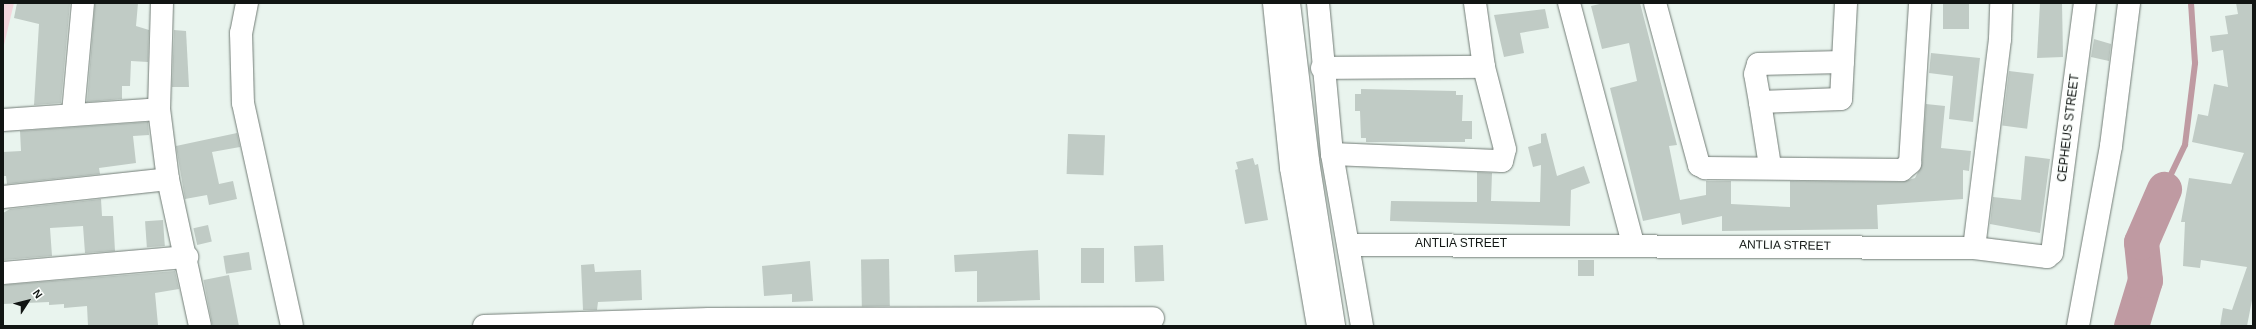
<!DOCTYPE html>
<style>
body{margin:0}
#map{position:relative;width:2256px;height:329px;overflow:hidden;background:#e9f4ee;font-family:Arial,sans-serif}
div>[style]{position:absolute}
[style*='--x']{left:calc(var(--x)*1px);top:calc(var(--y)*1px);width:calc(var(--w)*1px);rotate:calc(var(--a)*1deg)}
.green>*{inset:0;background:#f3d6dc}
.stream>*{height:6px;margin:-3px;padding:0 3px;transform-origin:3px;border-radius:3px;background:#bf9aa2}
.river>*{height:35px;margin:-17.5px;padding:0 17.5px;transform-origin:17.5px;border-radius:17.5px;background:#bf9aa2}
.building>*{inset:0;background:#c0cbc5;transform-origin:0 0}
.roads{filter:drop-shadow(0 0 1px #727c76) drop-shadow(0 0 1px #727c76)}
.minor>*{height:22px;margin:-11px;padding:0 11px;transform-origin:11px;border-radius:11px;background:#fff}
span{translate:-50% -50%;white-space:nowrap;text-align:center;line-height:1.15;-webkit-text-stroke:3px #fcfffd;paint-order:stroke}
.street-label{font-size:12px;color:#111513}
.frame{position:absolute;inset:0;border:4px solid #111513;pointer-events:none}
.north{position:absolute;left:8px;top:281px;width:40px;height:40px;-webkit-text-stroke:3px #fcfffd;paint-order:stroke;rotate:54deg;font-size:11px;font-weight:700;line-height:16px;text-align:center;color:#111513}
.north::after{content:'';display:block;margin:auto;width:14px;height:18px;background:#111513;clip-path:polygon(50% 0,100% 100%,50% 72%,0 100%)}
</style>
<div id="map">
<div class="green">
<i style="clip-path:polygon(3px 3px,14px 3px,3px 49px)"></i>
</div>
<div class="stream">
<i style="--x:2164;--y:189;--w:49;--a:-64.5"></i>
<i style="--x:2185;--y:145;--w:83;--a:-83"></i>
<i style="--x:2195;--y:63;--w:60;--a:-93.8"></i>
</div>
<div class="river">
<i style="--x:2131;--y:326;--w:48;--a:-73.1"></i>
<i style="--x:2145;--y:280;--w:38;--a:-96"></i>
<i style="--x:2141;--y:242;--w:58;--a:-66.5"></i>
</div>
<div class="building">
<i style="clip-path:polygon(17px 3px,70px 3px,61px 103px,34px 105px,39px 24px,14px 18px)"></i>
<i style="clip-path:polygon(95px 3px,138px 3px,136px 26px,149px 30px,148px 62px,131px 61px,130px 86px,122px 86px,122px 99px,87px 102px)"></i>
<i style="clip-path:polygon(1604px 3px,1640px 3px,1677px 145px,1669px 146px,1680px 200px,1706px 195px,1706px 181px,1731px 181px,1731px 204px,1790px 207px,1790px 181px,1902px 182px,1915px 178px,1922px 164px,1926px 104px,1945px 106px,1941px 148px,1971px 151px,1969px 171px,1963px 170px,1963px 199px,1877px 205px,1878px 229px,1722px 231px,1722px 216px,1682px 225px,1680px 213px,1643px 221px,1610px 88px,1637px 81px,1629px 43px,1602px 49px,1591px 6px)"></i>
<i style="left:1943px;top:3px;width:26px;height:26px"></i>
<i style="clip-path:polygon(2040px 3px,2062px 3px,2063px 57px,2037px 58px)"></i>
<i style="clip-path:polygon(2236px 3px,2253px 3px,2253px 295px,2247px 326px,2220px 326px,2223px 308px,2232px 310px,2247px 267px,2201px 260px,2200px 268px,2183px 266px,2185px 222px,2181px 222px,2189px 178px,2231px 184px,2244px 153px,2192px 142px,2198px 114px,2208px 116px,2214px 84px,2228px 87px,2223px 50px,2212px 52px,2210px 36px,2228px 34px,2225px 16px,2238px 14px)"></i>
<i style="clip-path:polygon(1545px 9px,1549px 28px,1520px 33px,1524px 53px,1504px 57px,1494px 15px)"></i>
<i style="clip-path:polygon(174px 30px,186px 31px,189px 87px,172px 87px)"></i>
<i style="clip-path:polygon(2094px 39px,2111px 44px,2109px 61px,2091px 57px)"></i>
<i style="clip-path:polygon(1931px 53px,1980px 58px,1973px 122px,1949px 119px,1953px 76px,1929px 73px)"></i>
<i style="left:2009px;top:71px;width:25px;height:55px;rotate:7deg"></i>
<i style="clip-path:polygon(1361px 89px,1456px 91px,1456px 95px,1463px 95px,1462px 121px,1472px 121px,1472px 139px,1465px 139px,1465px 142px,1366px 142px,1366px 138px,1361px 138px,1360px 111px,1355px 111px,1355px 94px,1361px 94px)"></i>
<i style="clip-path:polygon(148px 122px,149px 135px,133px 136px,136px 163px,99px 168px,100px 174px,7px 184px,6px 176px,3px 176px,3px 152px,21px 151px,20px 131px)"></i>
<i style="clip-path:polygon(237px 133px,240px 147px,212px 152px,219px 184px,233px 181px,237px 199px,209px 205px,207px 195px,185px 199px,176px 146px)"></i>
<i style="clip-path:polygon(1546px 133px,1557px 176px,1584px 166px,1590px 183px,1571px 190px,1570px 226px,1390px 221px,1391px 201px,1477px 202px,1477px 172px,1492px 173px,1491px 201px,1540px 202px,1541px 165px,1533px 167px,1528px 147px,1541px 143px,1541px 134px)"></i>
<i style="left:1068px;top:134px;width:37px;height:40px;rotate:2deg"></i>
<i style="clip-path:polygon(2025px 156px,2050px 159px,2040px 233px,1990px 224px,1993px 197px,2021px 200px)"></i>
<i style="clip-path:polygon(1253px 158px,1255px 165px,1258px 164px,1268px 220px,1245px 224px,1235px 170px,1238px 169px,1236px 162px)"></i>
<i style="clip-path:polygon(101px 199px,102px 216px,113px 216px,115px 251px,85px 253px,83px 226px,50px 228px,52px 256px,3px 260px,3px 213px,10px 209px)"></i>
<i style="left:163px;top:220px;width:26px;height:18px;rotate:86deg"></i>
<i style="left:208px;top:225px;width:17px;height:15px;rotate:77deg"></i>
<i style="left:1163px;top:245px;width:36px;height:29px;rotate:88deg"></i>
<i style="left:1081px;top:248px;width:23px;height:35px"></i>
<i style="clip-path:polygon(1038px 250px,1040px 300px,977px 302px,977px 271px,955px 272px,954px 255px)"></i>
<i style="left:249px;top:252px;width:18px;height:26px;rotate:81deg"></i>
<i style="left:889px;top:259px;width:47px;height:28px;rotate:89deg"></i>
<i style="left:1578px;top:260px;width:16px;height:16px"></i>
<i style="clip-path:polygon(810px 261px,813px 301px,792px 302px,792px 294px,764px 296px,762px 266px)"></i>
<i style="clip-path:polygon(594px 264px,595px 272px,641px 270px,642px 300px,598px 302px,597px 310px,583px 310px,581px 265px)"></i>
<i style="clip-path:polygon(175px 271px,179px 289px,155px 293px,158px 325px,88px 326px,87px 306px,64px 308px,64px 304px,49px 305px,49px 302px,3px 304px,3px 285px)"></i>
<i style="left:229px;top:275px;width:52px;height:26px;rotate:79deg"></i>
</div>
<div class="roads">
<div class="minor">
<i style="--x:162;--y:3;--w:106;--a:91.6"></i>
<i style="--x:159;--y:109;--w:71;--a:82.7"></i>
<i style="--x:168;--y:179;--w:150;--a:77.7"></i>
<i style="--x:247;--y:3;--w:31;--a:101"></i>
<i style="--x:241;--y:33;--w:70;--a:88.4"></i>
<i style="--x:243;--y:103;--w:228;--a:77.6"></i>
<i style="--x:1274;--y:3;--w:166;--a:84.1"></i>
<i style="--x:1291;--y:168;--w:160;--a:80.3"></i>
<i style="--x:1289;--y:3;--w:159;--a:83.1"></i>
<i style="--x:1308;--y:161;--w:167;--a:81"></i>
<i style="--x:1318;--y:3;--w:152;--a:84.7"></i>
<i style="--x:1332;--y:154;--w:175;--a:80.1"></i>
<i style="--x:1569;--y:3;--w:249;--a:75.1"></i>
<i style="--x:1655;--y:3;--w:168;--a:74.8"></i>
<i style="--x:1699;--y:165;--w:7;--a:27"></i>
<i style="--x:1705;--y:168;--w:197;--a:0.6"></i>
<i style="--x:1902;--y:170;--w:11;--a:-41"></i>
<i style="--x:1910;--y:163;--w:160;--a:-86.4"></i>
<i style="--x:1322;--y:68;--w:162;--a:-0.4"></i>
<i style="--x:1760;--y:102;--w:28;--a:-100"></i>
<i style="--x:1755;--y:74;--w:10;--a:-73"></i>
<i style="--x:1758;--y:64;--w:85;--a:-1.3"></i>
<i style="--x:73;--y:113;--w:110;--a:-84.8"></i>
<i style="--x:3;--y:120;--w:156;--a:-4"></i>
<i style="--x:1332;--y:154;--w:170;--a:2.4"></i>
<i style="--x:1502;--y:161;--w:12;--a:-76"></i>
<i style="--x:1505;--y:149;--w:85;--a:-104.4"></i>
<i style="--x:1484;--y:67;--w:65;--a:-98"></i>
<i style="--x:1770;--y:166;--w:65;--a:-98.9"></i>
<i style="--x:1760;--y:102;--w:81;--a:-2.1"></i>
<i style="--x:1841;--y:99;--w:96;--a:-87"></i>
<i style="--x:3;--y:197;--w:166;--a:-6.2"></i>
<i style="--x:1349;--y:245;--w:625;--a:0.28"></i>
<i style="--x:1974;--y:248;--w:211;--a:-82.9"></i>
<i style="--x:2000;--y:39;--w:36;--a:-88"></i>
<i style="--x:1974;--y:248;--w:74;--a:7"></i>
<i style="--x:2047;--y:257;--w:6;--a:-39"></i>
<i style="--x:2052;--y:253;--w:252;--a:-82.5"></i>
<i style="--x:3;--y:273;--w:185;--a:-5"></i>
<i style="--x:484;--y:326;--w:225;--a:-1.8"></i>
<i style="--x:709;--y:319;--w:444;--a:-0.1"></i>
<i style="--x:2078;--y:326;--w:183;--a:-79.6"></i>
<i style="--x:2111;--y:146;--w:144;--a:-82.8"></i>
</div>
</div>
<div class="street-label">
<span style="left:2069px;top:128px;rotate:-83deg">CEPHEUS STREET</span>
<span style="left:1461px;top:244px">ANTLIA STREET</span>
<span style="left:1785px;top:246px;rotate:1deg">ANTLIA STREET</span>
</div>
<div class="frame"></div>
<div class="north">N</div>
</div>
